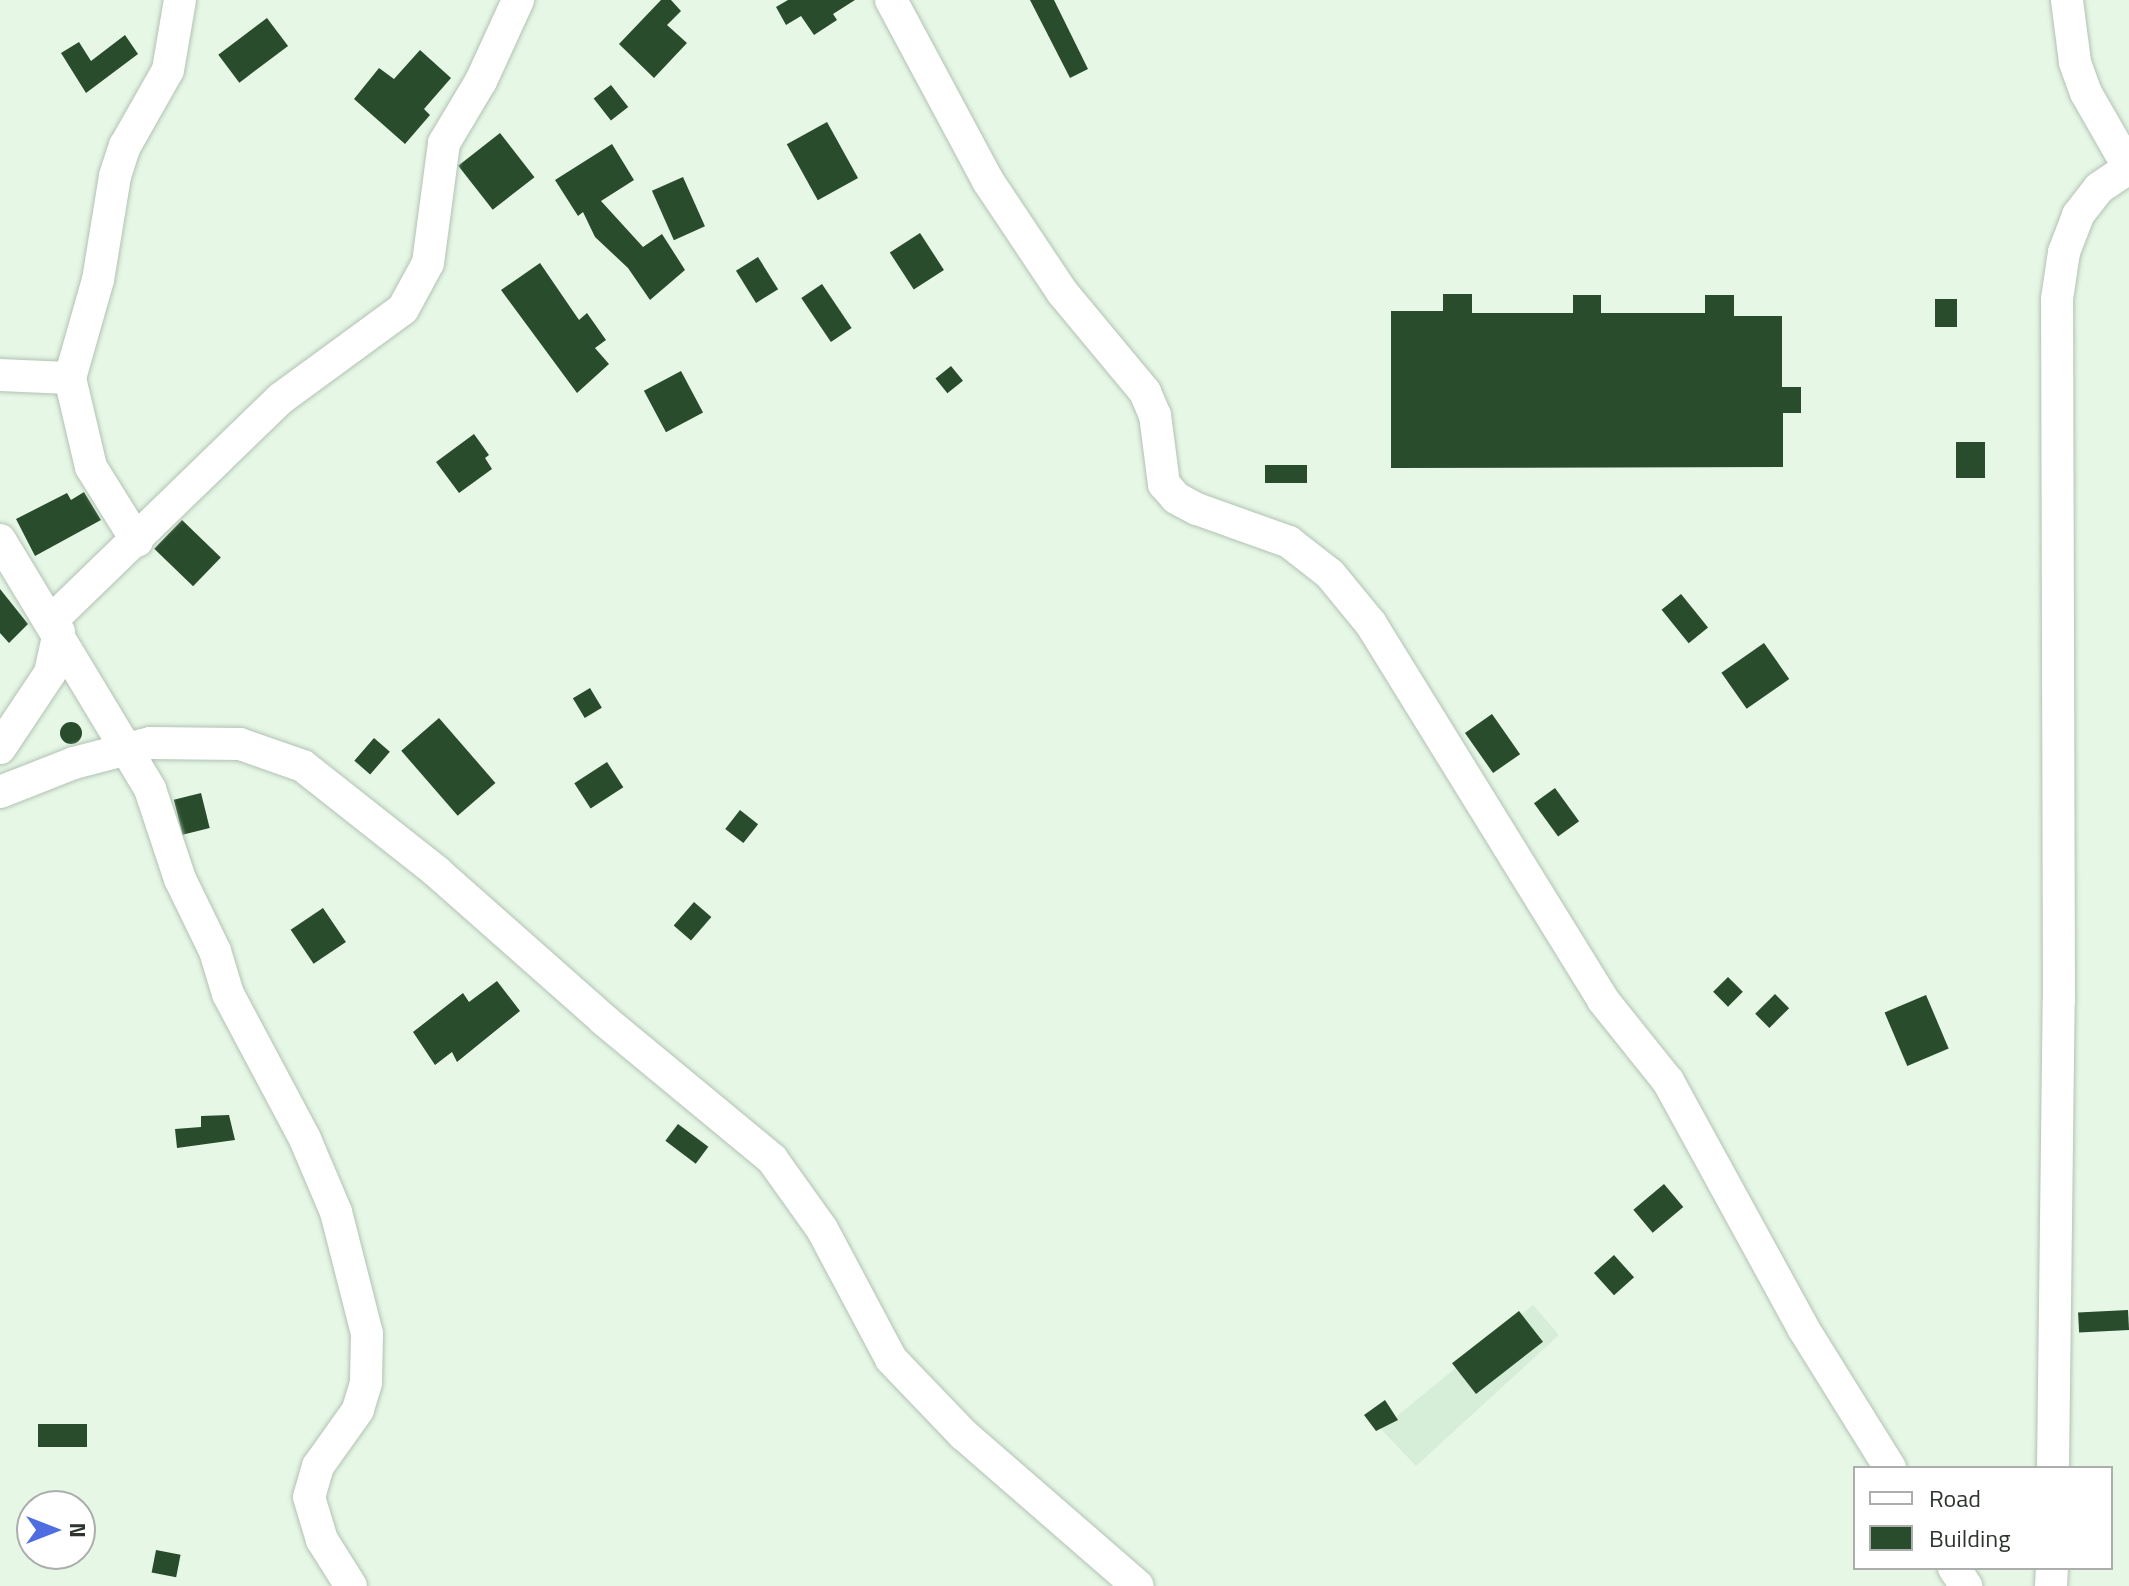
<!DOCTYPE html>
<style>
body{margin:0}
#map{position:relative;width:2129px;height:1586px;overflow:hidden;background:#e6f7e6;font-family:"Titillium Web",sans-serif}
div>[style]{position:absolute}
[style*='--x']{left:calc(var(--x)*1px);top:calc(var(--y)*1px);width:calc(var(--w)*1px);rotate:calc(var(--a)*1deg)}
.built>*{inset:0;background:#d6edd7}
.building>*{inset:0;background:#284c2c;transform-origin:0 0}
.round{border-radius:50%}
.roads{filter:drop-shadow(0 0 2px #b2c2b3) drop-shadow(0 0 2px #b2c2b3)}
.minor>*{height:32px;margin:-16px;padding:0 16px;transform-origin:16px;border-radius:16px;background:#fff}
span{translate:-50% -50%;white-space:nowrap;text-align:center;line-height:1.15;-webkit-text-stroke:8px #fff;paint-order:stroke}
.legend{position:absolute;left:1853px;top:1466px;width:260px;height:104px;box-sizing:border-box;background:#fff;border:2px solid #abaeac;margin:0;padding:10px 14px;list-style:none;font-size:24px;color:#2e352f}
.legend li{display:flex;align-items:center;gap:16px;height:40px}
.legend b{width:40px;border:2px solid #abaeac}
.north{position:absolute;left:16px;top:1490px;width:80px;height:80px;box-sizing:border-box;background:#fff;border:2px solid #abaeac;border-radius:50%;rotate:90deg;font-size:22px;font-weight:700;line-height:32px;text-align:center;color:#2e352f}
.north::after{content:'';display:block;margin:auto;width:28px;height:36px;background:#4e6de1;clip-path:polygon(50% 0,100% 100%,50% 72%,0 100%)}
</style>
<div id="map">
<div class="built">
<i style="clip-path:polygon(1533px 1305px,1559px 1335px,1416px 1466px,1381px 1429px)"></i>
</div>
<div class="building">
<i style="clip-path:polygon(661px 0,671px 0,681px 11px,667px 25px,687px 43px,654px 78px,619px 44px)"></i>
<i style="clip-path:polygon(788px 0,855px 0,833px 14px,837px 20px,814px 35px,801px 16px,786px 25px,776px 7px)"></i>
<i style="clip-path:polygon(1030px 0,1054px 0,1088px 69px,1070px 78px)"></i>
<i style="left:267px;top:18px;width:35px;height:61px;rotate:53deg"></i>
<i style="clip-path:polygon(125px 35px,138px 54px,86px 93px,61px 53px,79px 42px,91px 61px)"></i>
<i style="clip-path:polygon(420px 50px,451px 78px,424px 109px,430px 115px,405px 144px,354px 99px,379px 68px,394px 79px)"></i>
<i style="left:611px;top:85px;width:28px;height:22px;rotate:52deg"></i>
<i style="left:827px;top:122px;width:64px;height:46px;rotate:61deg"></i>
<i style="left:500px;top:133px;width:56px;height:53px;rotate:52deg"></i>
<i style="clip-path:polygon(612px 144px,634px 180px,601px 201px,643px 247px,662px 234px,685px 270px,650px 300px,628px 268px,595px 237px,583px 212px,578px 216px,555px 180px)"></i>
<i style="left:683px;top:177px;width:54px;height:34px;rotate:66deg"></i>
<i style="left:920px;top:233px;width:44px;height:36px;rotate:57deg"></i>
<i style="left:758px;top:257px;width:38px;height:26px;rotate:58deg"></i>
<i style="clip-path:polygon(540px 263px,579px 320px,587px 313px,606px 340px,595px 348px,609px 364px,577px 393px,501px 290px)"></i>
<i style="left:822px;top:284px;width:53px;height:25px;rotate:56deg"></i>
<i style="clip-path:polygon(1443px 294px,1472px 294px,1472px 313px,1573px 313px,1573px 295px,1601px 295px,1601px 313px,1705px 313px,1705px 295px,1734px 295px,1734px 316px,1782px 316px,1782px 387px,1801px 387px,1801px 413px,1783px 413px,1783px 467px,1391px 468px,1391px 311px,1443px 311px)"></i>
<i style="left:1935px;top:299px;width:22px;height:28px"></i>
<i style="left:951px;top:366px;width:19px;height:20px;rotate:51deg"></i>
<i style="left:681px;top:371px;width:47px;height:42px;rotate:62deg"></i>
<i style="clip-path:polygon(474px 434px,489px 455px,485px 458px,492px 469px,459px 493px,436px 462px)"></i>
<i style="left:1956px;top:442px;width:29px;height:36px"></i>
<i style="left:1265px;top:465px;width:42px;height:18px"></i>
<i style="clip-path:polygon(84px 492px,101px 520px,35px 556px,16px 519px,67px 493px,71px 500px)"></i>
<i style="left:182px;top:520px;width:54px;height:40px;rotate:44deg"></i>
<i style="clip-path:polygon(0 589px,28px 624px,9px 643px,0 633px)"></i>
<i style="left:1681px;top:594px;width:43px;height:25px;rotate:51deg"></i>
<i style="left:1764px;top:643px;width:44px;height:52px;rotate:55deg"></i>
<i style="left:590px;top:688px;width:23px;height:20px;rotate:59deg"></i>
<i style="left:1492px;top:714px;width:49px;height:33px;rotate:55deg"></i>
<i style="left:439px;top:718px;width:86px;height:50px;rotate:49deg"></i>
<i class="round" style="left:60px;top:722px;width:22px;height:22px"></i>
<i style="left:374px;top:738px;width:21px;height:30px;rotate:41deg"></i>
<i style="left:607px;top:762px;width:30px;height:39px;rotate:57deg"></i>
<i style="left:1555px;top:788px;width:41px;height:26px;rotate:54deg"></i>
<i style="left:201px;top:793px;width:36px;height:28px;rotate:76deg"></i>
<i style="left:740px;top:810px;width:23px;height:24px;rotate:38deg"></i>
<i style="left:694px;top:902px;width:23px;height:31px;rotate:41deg"></i>
<i style="left:323px;top:908px;width:41px;height:39px;rotate:56deg"></i>
<i style="left:1728px;top:977px;width:21px;height:21px;rotate:45deg"></i>
<i style="clip-path:polygon(497px 981px,520px 1011px,457px 1062px,452px 1052px,435px 1065px,413px 1032px,463px 993px,469px 1002px)"></i>
<i style="left:1775px;top:994px;width:20px;height:28px;rotate:45deg"></i>
<i style="left:1926px;top:995px;width:58px;height:45px;rotate:67deg"></i>
<i style="clip-path:polygon(229px 1115px,235px 1140px,177px 1148px,175px 1129px,201px 1127px,201px 1116px)"></i>
<i style="left:678px;top:1124px;width:38px;height:21px;rotate:37deg"></i>
<i style="left:1664px;top:1184px;width:30px;height:40px;rotate:50deg"></i>
<i style="left:1614px;top:1255px;width:30px;height:27px;rotate:48deg"></i>
<i style="left:2128px;top:1310px;width:20px;height:50px;rotate:87deg"></i>
<i style="left:1519px;top:1311px;width:39px;height:85px;rotate:52deg"></i>
<i style="clip-path:polygon(1385px 1400px,1398px 1420px,1376px 1431px,1364px 1415px)"></i>
<i style="left:38px;top:1424px;width:49px;height:23px"></i>
<i style="left:156px;top:1550px;width:25px;height:23px;rotate:11deg"></i>
</div>
<div class="roads">
<div class="minor">
<i style="--x:891;--y:0;--w:205;--a:61.8"></i>
<i style="--x:988;--y:181;--w:133;--a:56.3"></i>
<i style="--x:1062;--y:292;--w:130;--a:50.3"></i>
<i style="--x:1145;--y:392;--w:25;--a:67"></i>
<i style="--x:1155;--y:415;--w:70;--a:82.6"></i>
<i style="--x:1164;--y:484;--w:18;--a:49"></i>
<i style="--x:1176;--y:498;--w:24;--a:28"></i>
<i style="--x:1197;--y:509;--w:98;--a:19.7"></i>
<i style="--x:1289;--y:542;--w:52;--a:38"></i>
<i style="--x:1330;--y:574;--w:65;--a:50.6"></i>
<i style="--x:1371;--y:624;--w:442;--a:58.3"></i>
<i style="--x:1603;--y:1000;--w:104;--a:51.3"></i>
<i style="--x:1668;--y:1081;--w:281;--a:61.3"></i>
<i style="--x:1803;--y:1328;--w:165;--a:58.1"></i>
<i style="--x:0;--y:375;--w:70;--a:2.5"></i>
<i style="--x:0;--y:540;--w:291;--a:58.9"></i>
<i style="--x:150;--y:789;--w:95;--a:71.6"></i>
<i style="--x:180;--y:879;--w:80;--a:64.1"></i>
<i style="--x:215;--y:951;--w:45;--a:73.2"></i>
<i style="--x:228;--y:994;--w:164;--a:62"></i>
<i style="--x:305;--y:1139;--w:79;--a:67"></i>
<i style="--x:336;--y:1212;--w:126;--a:75.7"></i>
<i style="--x:367;--y:1334;--w:49;--a:91.2"></i>
<i style="--x:366;--y:1383;--w:28;--a:107"></i>
<i style="--x:358;--y:1410;--w:69;--a:125.5"></i>
<i style="--x:318;--y:1466;--w:32;--a:106"></i>
<i style="--x:309;--y:1497;--w:45;--a:73.2"></i>
<i style="--x:322;--y:1540;--w:54;--a:57.8"></i>
<i style="--x:137;--y:541;--w:87;--a:-121.9"></i>
<i style="--x:91;--y:467;--w:91;--a:-103.3"></i>
<i style="--x:70;--y:378;--w:102;--a:-74.1"></i>
<i style="--x:98;--y:280;--w:105;--a:-80.7"></i>
<i style="--x:115;--y:176;--w:32;--a:-72"></i>
<i style="--x:125;--y:146;--w:87;--a:-60.5"></i>
<i style="--x:168;--y:70;--w:71;--a:-80.3"></i>
<i style="--x:52;--y:620;--w:318;--a:-44.1"></i>
<i style="--x:280;--y:399;--w:152;--a:-36.2"></i>
<i style="--x:403;--y:309;--w:52;--a:-61.5"></i>
<i style="--x:428;--y:263;--w:121;--a:-82.4"></i>
<i style="--x:444;--y:143;--w:72;--a:-59.2"></i>
<i style="--x:481;--y:81;--w:89;--a:-65.4"></i>
<i style="--x:0;--y:748;--w:90;--a:-56.3"></i>
<i style="--x:50;--y:673;--w:42;--a:-77.6"></i>
<i style="--x:0;--y:792;--w:79;--a:-21.4"></i>
<i style="--x:74;--y:763;--w:79;--a:-14.7"></i>
<i style="--x:150;--y:743;--w:90;--a:0.6"></i>
<i style="--x:240;--y:744;--w:67;--a:19.2"></i>
<i style="--x:303;--y:766;--w:171;--a:38.3"></i>
<i style="--x:437;--y:872;--w:223;--a:41.5"></i>
<i style="--x:604;--y:1020;--w:218;--a:39.6"></i>
<i style="--x:772;--y:1159;--w:86;--a:54.5"></i>
<i style="--x:822;--y:1229;--w:147;--a:62"></i>
<i style="--x:891;--y:1359;--w:105;--a:46.2"></i>
<i style="--x:964;--y:1435;--w:230;--a:41"></i>
<i style="--x:2053;--y:1468;--w:467;--a:-89.3"></i>
<i style="--x:2059;--y:1001;--w:702;--a:-90.16"></i>
<i style="--x:2057;--y:299;--w:48;--a:-81.5"></i>
<i style="--x:2064;--y:252;--w:40;--a:-69"></i>
<i style="--x:2078;--y:215;--w:34;--a:-52"></i>
<i style="--x:2099;--y:188;--w:36;--a:-34"></i>
<i style="--x:2129;--y:168;--w:86;--a:-119.8"></i>
<i style="--x:2086;--y:93;--w:33;--a:-110"></i>
<i style="--x:2075;--y:62;--w:63;--a:-97.4"></i>
<i style="--x:1954;--y:1568;--w:22;--a:56"></i>
<i style="--x:2051;--y:1586;--w:18;--a:-87"></i>
</div>
</div>
<ul class="legend">
<li><b style="height:10px;background:#fff"></b>Road</li>
<li><b style="height:22px;background:#284c2c"></b>Building</li>
</ul>
<div class="north">N</div>
</div>
